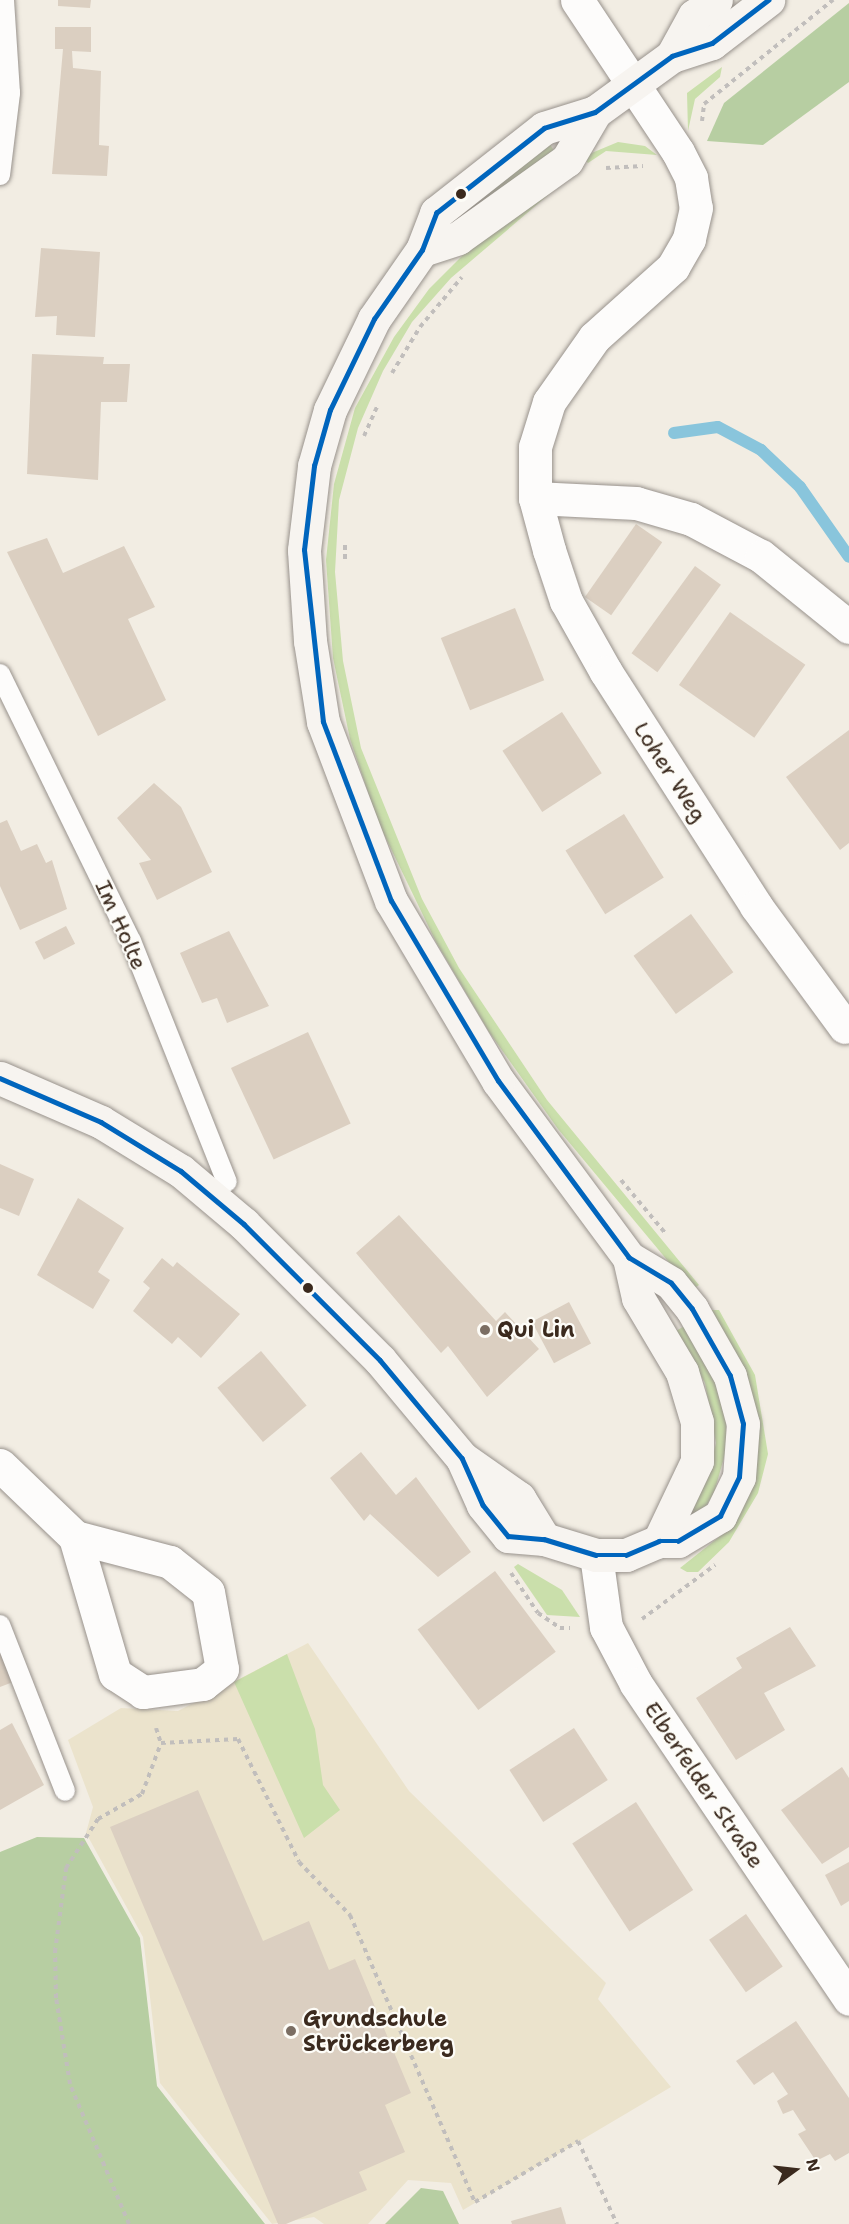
<!DOCTYPE html>
<meta charset="utf-8">
<style>
body{margin:0}
#map{position:relative;width:849px;height:2224px;overflow:hidden;background:#f2ede3;font-family:"Shantell Sans",sans-serif}
div>[style]{position:absolute}
[style*='--x']{left:calc(var(--x)*1px);top:calc(var(--y)*1px);width:calc(var(--w)*1px);rotate:calc(var(--a)*1deg)}
.built>*{inset:0;background:#ebe3cc}
.green>*{inset:0;background:#cadfab}
.forest>*{inset:0;background:#b7cea2}
.stream>*{height:12px;margin:-6px;padding:0 6px;transform-origin:6px;border-radius:6px;background:#89c5dc}
.building>*{inset:0;background:#dbcfc1;transform-origin:0 0}
.path>*{height:4px;margin-top:-2px;transform-origin:0;background:repeating-linear-gradient(90deg,#c1bebc 0 4.5px,transparent 0 9px)}
.roads{filter:drop-shadow(0 0 2px #98928c) drop-shadow(0 0 2px #98928c)}
.lane>*{height:20px;margin:-10px;padding:0 10px;transform-origin:10px;border-radius:10px;background:#fdfcfb}
.street>*{height:33px;margin:-16.5px;padding:0 16.5px;transform-origin:16.5px;border-radius:16.5px;background:#fdfcfb}
.secondary>*{height:33px;margin:-16.5px;padding:0 16.5px;transform-origin:16.5px;border-radius:16.5px;background:#f7f4f0}
.bus-1>*{height:4.5px;margin:-2.25px;padding:0 2.25px;transform-origin:2.25px;border-radius:2.25px;background:#0065bd}
.dots>*{width:16px;height:16px;translate:-50% -50%;box-sizing:border-box;border:3px solid #fdfcf7;border-radius:50%}
span{translate:-50% -50%;white-space:nowrap;text-align:center;line-height:1.15;-webkit-text-stroke:4.5px #fdfcf7;paint-order:stroke}
.street-label{font-size:22px;color:#3b2a1e}
.poi-label{font-size:22px;color:#3b2a1e;font-weight:700}
.left{translate:0 -50%;text-align:left}
.north{position:absolute;left:765px;top:2140px;width:60px;height:60px;-webkit-text-stroke:4px #fdfcf7;paint-order:stroke;rotate:75deg;font-size:16px;font-weight:700;line-height:24px;text-align:center;color:#3b2a1e}
.north::after{content:'';display:block;margin:auto;width:21px;height:27px;background:#3b2a1e;clip-path:polygon(50% 0,100% 100%,50% 72%,0 100%)}
</style>
<div id="map">
<div class="built">
<i style="clip-path:polygon(308px 1643px,409px 1791px,606px 1983px,598px 1999px,671px 2087px,463px 2210px,451px 2183px,408px 2180px,368px 2224px,324px 2224px,314px 2217px,272px 2224px,160px 2083px,143px 1937px,86px 1833px,93px 1807px,68px 1740px,121px 1708px,178px 1711px)"></i>
</div>
<div class="green">
<i style="clip-path:polygon(722px 67px,720px 77px,695px 99px,688px 131px,687px 93px)"></i>
<i style="clip-path:polygon(548px 141px,554px 151px,453px 226px,453px 220px)"></i>
<i style="clip-path:polygon(618px 142px,645px 146px,657px 155px,606px 151px,588px 163px,582px 157px)"></i>
<i style="clip-path:polygon(567px 179px,451px 278px,412px 322px,383px 371px,358px 428px,339px 500px,335px 572px,343px 661px,361px 748px,422px 899px,459px 968px,547px 1100px,699px 1285px,692px 1290px,558px 1129px,489px 1032px,436px 942px,378px 822px,350px 739px,333px 658px,326px 560px,334px 484px,355px 408px,394px 337px,429px 289px,470px 248px)"></i>
<i style="clip-path:polygon(706px 1310px,719px 1310px,755px 1375px,768px 1454px,758px 1493px,729px 1542px,698px 1572px,687px 1572px,680px 1568px,719px 1537px,745px 1498px)"></i>
<i style="clip-path:polygon(686px 1325px,710px 1366px,726px 1421px,727px 1447px,714px 1493px,701px 1514px,670px 1527px,708px 1477px,716px 1443px,705px 1383px,676px 1331px)"></i>
<i style="clip-path:polygon(518px 1564px,562px 1590px,580px 1617px,547px 1615px,514px 1567px)"></i>
<i style="clip-path:polygon(287px 1654px,315px 1729px,323px 1785px,340px 1810px,304px 1838px,234px 1682px)"></i>
</div>
<div class="forest">
<i style="clip-path:polygon(849px 3px,849px 82px,763px 145px,707px 141px,724px 103px)"></i>
<i style="clip-path:polygon(37px 1837px,84px 1838px,140px 1938px,157px 2086px,265px 2224px,0 2224px,0 1852px)"></i>
<i style="clip-path:polygon(421px 2188px,443px 2191px,459px 2224px,385px 2224px)"></i>
</div>
<div class="stream">
<i style="--x:674;--y:433;--w:44;--a:-7.8"></i>
<i style="--x:718;--y:427;--w:49;--a:28.1"></i>
<i style="--x:761;--y:450;--w:54;--a:43.5"></i>
<i style="--x:800;--y:487;--w:85;--a:55"></i>
</div>
<div class="building">
<i style="clip-path:polygon(58px 0,91px 0,90px 8px,58px 6px)"></i>
<i style="clip-path:polygon(55px 27px,91px 27px,91px 52px,72px 51px,73px 68px,101px 71px,99px 145px,109px 146px,107px 176px,52px 174px,63px 49px,55px 49px)"></i>
<i style="clip-path:polygon(41px 248px,100px 252px,95px 337px,56px 335px,57px 316px,35px 317px)"></i>
<i style="clip-path:polygon(32px 354px,104px 357px,103px 364px,130px 364px,127px 402px,101px 402px,98px 480px,27px 474px)"></i>
<i style="left:636px;top:524px;width:32px;height:89px;rotate:35deg"></i>
<i style="clip-path:polygon(47px 538px,63px 573px,124px 546px,155px 607px,128px 619px,166px 700px,98px 736px,7px 552px)"></i>
<i style="left:695px;top:566px;width:32px;height:108px;rotate:36deg"></i>
<i style="left:515px;top:608px;width:78px;height:80px;rotate:68deg"></i>
<i style="left:730px;top:612px;width:92px;height:89px;rotate:35deg"></i>
<i style="left:562px;top:712px;width:73px;height:71px;rotate:57deg"></i>
<i style="clip-path:polygon(849px 730px,849px 843px,840px 850px,786px 777px)"></i>
<i style="clip-path:polygon(154px 783px,181px 807px,212px 872px,157px 900px,139px 863px,151px 860px,117px 818px)"></i>
<i style="left:624px;top:814px;width:75px;height:69px;rotate:58deg"></i>
<i style="clip-path:polygon(7px 820px,21px 851px,37px 844px,46px 863px,52px 860px,67px 909px,20px 930px,0 886px,0 823px)"></i>
<i style="left:691px;top:914px;width:72px;height:71px;rotate:54deg"></i>
<i style="left:66px;top:926px;width:20px;height:35px;rotate:63deg"></i>
<i style="clip-path:polygon(229px 931px,269px 1006px,227px 1023px,217px 998px,202px 1003px,180px 953px)"></i>
<i style="left:308px;top:1032px;width:101px;height:85px;rotate:65deg"></i>
<i style="clip-path:polygon(0 1164px,34px 1179px,19px 1216px,0 1208px)"></i>
<i style="clip-path:polygon(78px 1198px,124px 1228px,98px 1272px,110px 1280px,93px 1309px,37px 1275px)"></i>
<i style="clip-path:polygon(399px 1215px,496px 1321px,505px 1312px,539px 1349px,487px 1397px,448px 1346px,441px 1353px,356px 1253px)"></i>
<i style="clip-path:polygon(162px 1258px,173px 1267px,177px 1262px,240px 1314px,201px 1358px,178px 1337px,172px 1344px,133px 1311px,150px 1288px,143px 1282px)"></i>
<i style="left:569px;top:1302px;width:47px;height:42px;rotate:62deg"></i>
<i style="left:261px;top:1351px;width:71px;height:57px;rotate:50deg"></i>
<i style="clip-path:polygon(361px 1452px,396px 1495px,416px 1477px,471px 1552px,438px 1577px,370px 1514px,364px 1521px,330px 1478px)"></i>
<i style="left:495px;top:1571px;width:101px;height:97px;rotate:53deg"></i>
<i style="clip-path:polygon(790px 1627px,816px 1666px,764px 1693px,785px 1730px,736px 1760px,696px 1698px,742px 1668px,736px 1658px)"></i>
<i style="clip-path:polygon(0 1650px,13px 1682px,0 1687px)"></i>
<i style="clip-path:polygon(12px 1723px,44px 1785px,0 1810px,0 1730px)"></i>
<i style="left:574px;top:1728px;width:62px;height:77px;rotate:57deg"></i>
<i style="clip-path:polygon(842px 1767px,849px 1778px,849px 1847px,822px 1864px,781px 1810px)"></i>
<i style="clip-path:polygon(198px 1790px,263px 1941px,309px 1921px,329px 1970px,355px 1959px,411px 2093px,385px 2105px,405px 2152px,359px 2172px,367px 2190px,286px 2224px,278px 2224px,110px 1827px)"></i>
<i style="left:636px;top:1802px;width:105px;height:76px;rotate:57deg"></i>
<i style="clip-path:polygon(849px 1862px,849px 1901px,841px 1906px,825px 1875px)"></i>
<i style="left:746px;top:1914px;width:64px;height:45px;rotate:55deg"></i>
<i style="clip-path:polygon(796px 2021px,849px 2098px,849px 2153px,835px 2161px,830px 2154px,816px 2161px,798px 2134px,806px 2130px,793px 2110px,783px 2114px,777px 2101px,788px 2094px,773px 2072px,754px 2085px,736px 2061px)"></i>
<i style="clip-path:polygon(561px 2207px,566px 2224px,512px 2224px,511px 2221px)"></i>
</div>
<div class="path">
<i style="--x:702;--y:121;--w:17;--a:-83"></i>
<i style="--x:704;--y:104;--w:166;--a:-38.9"></i>
<i style="--x:606;--y:168;--w:37;--a:-3"></i>
<i style="--x:392;--y:373;--w:54;--a:-58.7"></i>
<i style="--x:420;--y:327;--w:65;--a:-50"></i>
<i style="--x:364;--y:436;--w:35;--a:-66"></i>
<i style="--x:345;--y:559;--w:16;--a:-90"></i>
<i style="--x:621;--y:1180;--w:70;--a:50.2"></i>
<i style="--x:511;--y:1573;--w:48;--a:56"></i>
<i style="--x:538;--y:1613;--w:27;--a:34"></i>
<i style="--x:560;--y:1628;--w:10;--a:0"></i>
<i style="--x:642;--y:1619;--w:91;--a:-36.5"></i>
<i style="--x:156;--y:1728;--w:16;--a:72"></i>
<i style="--x:161;--y:1743;--w:77;--a:-3"></i>
<i style="--x:238;--y:1739;--w:137;--a:63.6"></i>
<i style="--x:299;--y:1862;--w:74;--a:46.1"></i>
<i style="--x:350;--y:1915;--w:313;--a:66.5"></i>
<i style="--x:475;--y:2202;--w:120;--a:-30.6"></i>
<i style="--x:578;--y:2141;--w:92;--a:64.8"></i>
<i style="--x:129;--y:2224;--w:152;--a:-112.9"></i>
<i style="--x:70;--y:2084;--w:87;--a:-99.2"></i>
<i style="--x:56;--y:1998;--w:46;--a:-91.2"></i>
<i style="--x:55;--y:1952;--w:85;--a:-82.5"></i>
<i style="--x:66;--y:1868;--w:59;--a:-56.9"></i>
<i style="--x:98;--y:1819;--w:51;--a:-29.6"></i>
<i style="--x:142;--y:1794;--w:54;--a:-69.6"></i>
</div>
<div class="roads">
<div class="lane">
<i style="--x:0;--y:175;--w:83;--a:-83"></i>
<i style="--x:10;--y:93;--w:93;--a:-93.7"></i>
<i style="--x:0;--y:674;--w:297;--a:63.9"></i>
<i style="--x:131;--y:941;--w:259;--a:68.3"></i>
<i style="--x:0;--y:1625;--w:178;--a:68.6"></i>
</div>
<div class="street">
<i style="--x:577;--y:0;--w:182;--a:56.4"></i>
<i style="--x:678;--y:152;--w:29;--a:63"></i>
<i style="--x:691;--y:178;--w:30;--a:81"></i>
<i style="--x:696;--y:208;--w:32;--a:103"></i>
<i style="--x:689;--y:239;--w:32;--a:120"></i>
<i style="--x:673;--y:267;--w:106;--a:138.1"></i>
<i style="--x:594;--y:338;--w:78;--a:125.1"></i>
<i style="--x:549;--y:402;--w:47;--a:107.3"></i>
<i style="--x:535;--y:447;--w:51;--a:90"></i>
<i style="--x:535;--y:498;--w:54;--a:74.9"></i>
<i style="--x:549;--y:550;--w:54;--a:71.6"></i>
<i style="--x:566;--y:601;--w:81;--a:60.6"></i>
<i style="--x:606;--y:672;--w:278;--a:57.3"></i>
<i style="--x:756;--y:906;--w:150;--a:53.7"></i>
<i style="--x:535;--y:498;--w:101;--a:2.8"></i>
<i style="--x:636;--y:503;--w:57;--a:16.2"></i>
<i style="--x:691;--y:519;--w:79;--a:27.9"></i>
<i style="--x:761;--y:556;--w:113;--a:38.9"></i>
<i style="--x:0;--y:1465;--w:104;--a:43.8"></i>
<i style="--x:75;--y:1537;--w:98;--a:14.7"></i>
<i style="--x:170;--y:1562;--w:48;--a:38.3"></i>
<i style="--x:208;--y:1592;--w:78;--a:79.7"></i>
<i style="--x:222;--y:1669;--w:24;--a:142"></i>
<i style="--x:203;--y:1684;--w:61;--a:172.4"></i>
<i style="--x:143;--y:1692;--w:33;--a:-147"></i>
<i style="--x:115;--y:1674;--w:143;--a:-106.3"></i>
<i style="--x:596;--y:1555;--w:73;--a:82.1"></i>
<i style="--x:606;--y:1627;--w:64;--a:62.2"></i>
<i style="--x:636;--y:1684;--w:380;--a:55.9"></i>
</div>
<div class="secondary">
<i style="--x:672;--y:56;--w:46;--a:-61.2"></i>
<i style="--x:694;--y:16;--w:27;--a:-36"></i>
<i style="--x:422;--y:250;--w:38;--a:-18"></i>
<i style="--x:458;--y:238;--w:134;--a:-35.6"></i>
<i style="--x:567;--y:160;--w:56;--a:-59.7"></i>
<i style="--x:0;--y:1078;--w:110;--a:23.5"></i>
<i style="--x:101;--y:1122;--w:94;--a:31.5"></i>
<i style="--x:181;--y:1171;--w:82;--a:40.1"></i>
<i style="--x:244;--y:1224;--w:192;--a:45"></i>
<i style="--x:380;--y:1360;--w:128;--a:50.1"></i>
<i style="--x:462;--y:1458;--w:51;--a:65.9"></i>
<i style="--x:483;--y:1505;--w:40;--a:51"></i>
<i style="--x:508;--y:1536;--w:36;--a:5"></i>
<i style="--x:544;--y:1539;--w:54;--a:17.1"></i>
<i style="--x:596;--y:1555;--w:30;--a:0"></i>
<i style="--x:626;--y:1555;--w:36;--a:-23"></i>
<i style="--x:659;--y:1541;--w:19;--a:0"></i>
<i style="--x:678;--y:1541;--w:49;--a:-30.8"></i>
<i style="--x:720;--y:1516;--w:43;--a:-64"></i>
<i style="--x:739;--y:1477;--w:53;--a:-85.7"></i>
<i style="--x:743;--y:1424;--w:50;--a:-105.2"></i>
<i style="--x:730;--y:1376;--w:77;--a:-119.6"></i>
<i style="--x:692;--y:1309;--w:33;--a:-129"></i>
<i style="--x:671;--y:1283;--w:49;--a:-149.2"></i>
<i style="--x:629;--y:1258;--w:220;--a:-126.5"></i>
<i style="--x:498;--y:1081;--w:209;--a:-120.7"></i>
<i style="--x:391;--y:901;--w:191;--a:-110.8"></i>
<i style="--x:323;--y:722;--w:82;--a:-99.1"></i>
<i style="--x:310;--y:641;--w:91;--a:-93.8"></i>
<i style="--x:304;--y:550;--w:85;--a:-83.2"></i>
<i style="--x:314;--y:466;--w:58;--a:-74.1"></i>
<i style="--x:330;--y:410;--w:101;--a:-64.2"></i>
<i style="--x:374;--y:319;--w:84;--a:-55.2"></i>
<i style="--x:422;--y:250;--w:40;--a:-69"></i>
<i style="--x:436;--y:213;--w:137;--a:-38.2"></i>
<i style="--x:544;--y:128;--w:53;--a:-17.4"></i>
<i style="--x:595;--y:112;--w:95;--a:-36"></i>
<i style="--x:672;--y:56;--w:42;--a:-18"></i>
<i style="--x:712;--y:43;--w:71;--a:-37.5"></i>
<i style="--x:629;--y:1258;--w:41;--a:77.3"></i>
<i style="--x:638;--y:1298;--w:86;--a:59.3"></i>
<i style="--x:682;--y:1372;--w:52;--a:73.3"></i>
<i style="--x:697;--y:1422;--w:39;--a:90"></i>
<i style="--x:697;--y:1461;--w:89;--a:115.4"></i>
<i style="--x:462;--y:1458;--w:70;--a:35.1"></i>
<i style="--x:519;--y:1498;--w:48;--a:58.6"></i>
</div>
</div>
<div class="bus-1">
<i style="--x:0;--y:1078;--w:110;--a:23.5"></i>
<i style="--x:101;--y:1122;--w:94;--a:31.5"></i>
<i style="--x:181;--y:1171;--w:82;--a:40.1"></i>
<i style="--x:244;--y:1224;--w:192;--a:45"></i>
<i style="--x:380;--y:1360;--w:128;--a:50.1"></i>
<i style="--x:462;--y:1458;--w:51;--a:65.9"></i>
<i style="--x:483;--y:1505;--w:40;--a:51"></i>
<i style="--x:508;--y:1536;--w:36;--a:5"></i>
<i style="--x:544;--y:1539;--w:54;--a:17.1"></i>
<i style="--x:596;--y:1555;--w:30;--a:0"></i>
<i style="--x:626;--y:1555;--w:36;--a:-23"></i>
<i style="--x:659;--y:1541;--w:19;--a:0"></i>
<i style="--x:678;--y:1541;--w:49;--a:-30.8"></i>
<i style="--x:720;--y:1516;--w:43;--a:-64"></i>
<i style="--x:739;--y:1477;--w:53;--a:-85.7"></i>
<i style="--x:743;--y:1424;--w:50;--a:-105.2"></i>
<i style="--x:730;--y:1376;--w:77;--a:-119.6"></i>
<i style="--x:692;--y:1309;--w:33;--a:-129"></i>
<i style="--x:671;--y:1283;--w:49;--a:-149.2"></i>
<i style="--x:629;--y:1258;--w:220;--a:-126.5"></i>
<i style="--x:498;--y:1081;--w:209;--a:-120.7"></i>
<i style="--x:391;--y:901;--w:191;--a:-110.8"></i>
<i style="--x:323;--y:722;--w:173;--a:-96.3"></i>
<i style="--x:304;--y:550;--w:85;--a:-83.2"></i>
<i style="--x:314;--y:466;--w:58;--a:-74.1"></i>
<i style="--x:330;--y:410;--w:101;--a:-64.2"></i>
<i style="--x:374;--y:319;--w:84;--a:-55.2"></i>
<i style="--x:422;--y:250;--w:40;--a:-69"></i>
<i style="--x:436;--y:213;--w:137;--a:-38.2"></i>
<i style="--x:544;--y:128;--w:53;--a:-17.4"></i>
<i style="--x:595;--y:112;--w:95;--a:-36"></i>
<i style="--x:672;--y:56;--w:42;--a:-18"></i>
<i style="--x:712;--y:43;--w:71;--a:-37.5"></i>
</div>
<div class="dots">
<i style="left:461px;top:194px;background:#3b2a1e"></i>
<i style="left:308px;top:1288px;background:#3b2a1e"></i>
<i style="left:485px;top:1330px;background:#7b6e63"></i>
<i style="left:291px;top:2031px;background:#7b6e63"></i>
</div>
<div class="street-label">
<span style="left:670px;top:772px;rotate:57deg">Loher Weg</span>
<span style="left:121px;top:925px;rotate:66deg">Im Holte</span>
<span style="left:704px;top:1785px;rotate:56deg">Elberfelder Straße</span>
</div>
<div class="poi-label">
<span class="left" style="left:497px;top:1330px">Qui Lin</span>
<span class="left" style="left:303px;top:2031px">Grundschule<br>Strückerberg</span>
</div>
<div class="north">N</div>
</div>
